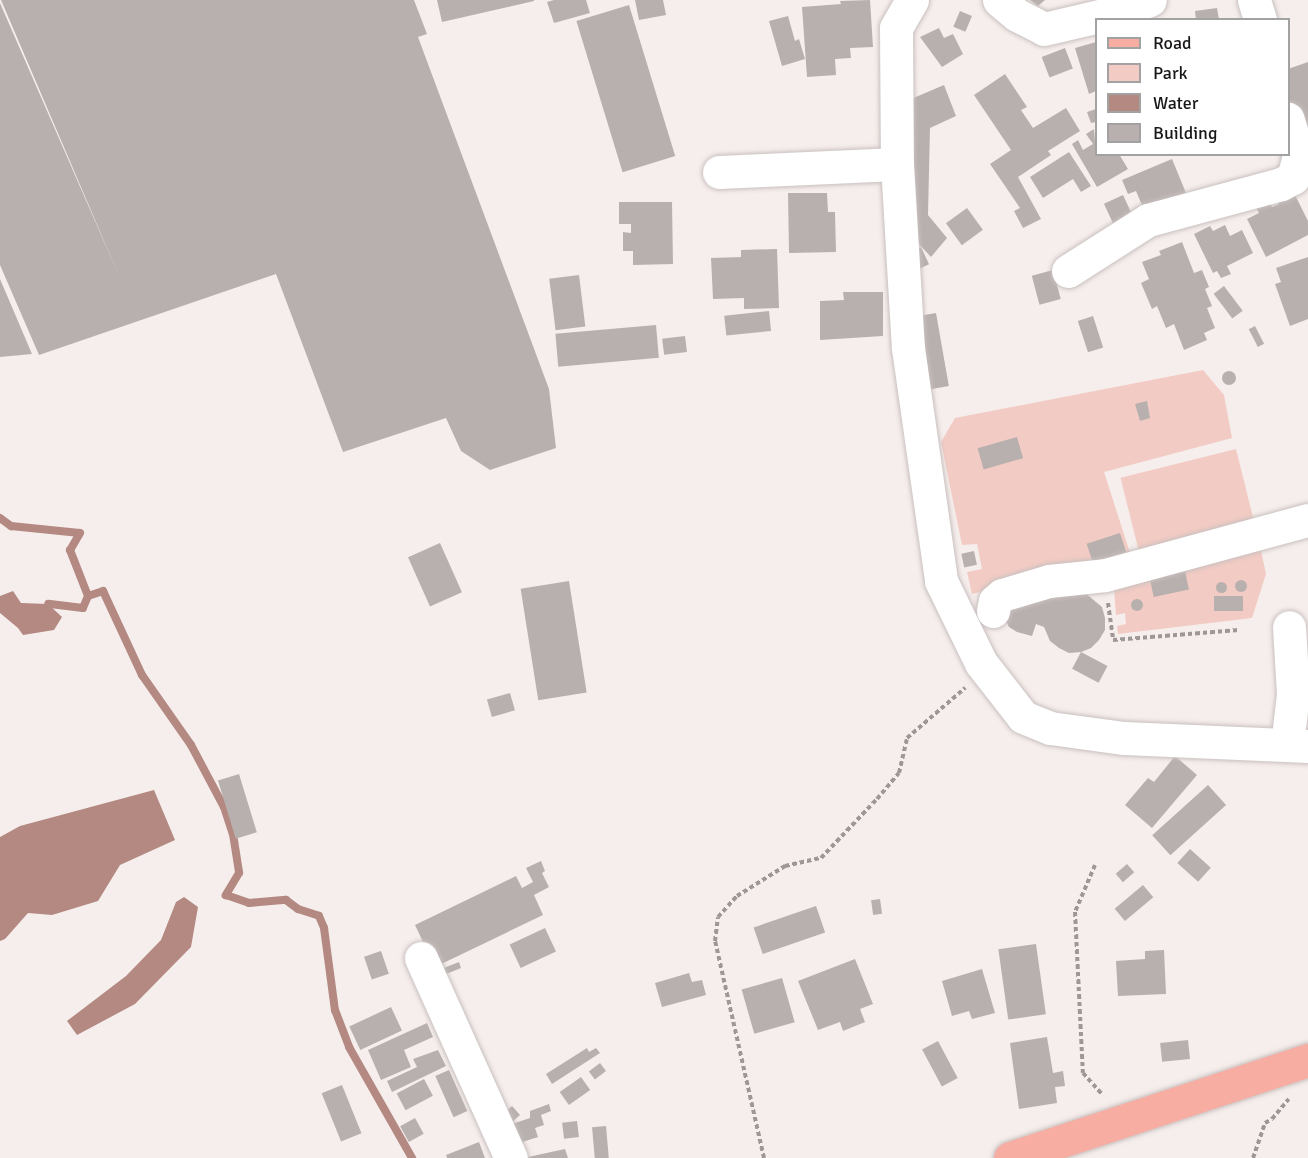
<!DOCTYPE html>
<style>
body{margin:0}
#map{position:relative;width:1308px;height:1158px;overflow:hidden;background:#f6eeec;font-family:Signika,sans-serif}
div>[style]{position:absolute}
[style*='--x']{left:calc(var(--x)*1px);top:calc(var(--y)*1px);width:calc(var(--w)*1px);rotate:calc(var(--a)*1deg)}
.green>*{inset:0;background:#f2cbc4;transform-origin:0 0}
.water>*{inset:0;background:#b38982}
.stream>*{height:8px;margin:-4px;padding:0 4px;transform-origin:4px;border-radius:4px;background:#b38982}
.building>*{inset:0;background:#b8b0ae;transform-origin:0 0}
.round{border-radius:50%}
.path>*{height:4px;margin-top:-2px;transform-origin:0;background:repeating-linear-gradient(90deg,#9d9796 0 4.5px,transparent 0 7.5px)}
.roads{filter:drop-shadow(0 0 2px #c8c0bf) drop-shadow(0 0 2px #c8c0bf)}
.minor>*{height:33px;margin:-16.5px;padding:0 16.5px;transform-origin:16.5px;border-radius:16.5px;background:#fff}
.major>*{height:33px;margin:-16.5px;padding:0 16.5px;transform-origin:16.5px;border-radius:16.5px;background:#f8ada3}
span{translate:-50% -50%;white-space:nowrap;text-align:center;line-height:1.15;-webkit-text-stroke:4.5px #fff;paint-order:stroke}
.legend{position:absolute;left:1095px;top:18px;width:195px;height:138px;box-sizing:border-box;background:#fff;border:2px solid #a3a2a2;margin:0;padding:8px 10px;list-style:none;font-size:18px;color:#191616}
.legend li{display:flex;align-items:center;gap:12px;height:30px}
.legend b{width:30px;border:2px solid #a3a2a2}
</style>
<div id="map">
<div class="green">
<i style="clip-path:polygon(1203px 370px,1224px 395px,1232px 438px,1104px 472px,1131px 556px,972px 594px,967px 572px,982px 569px,977px 544px,962px 545px,941px 442px,955px 418px)"></i>
<i style="left:1236px;top:449px;width:75px;height:119px;rotate:76deg"></i>
<i style="clip-path:polygon(1260px 546px,1266px 574px,1252px 618px,1118px 634px,1117px 626px,1126px 624px,1125px 613px,1116px 615px,1113px 575px)"></i>
</div>
<div class="water">
<i style="clip-path:polygon(13px 591px,21px 603px,48px 604px,62px 617px,54px 630px,23px 635px,18px 628px,0 613px,0 596px)"></i>
<i style="clip-path:polygon(154px 790px,175px 840px,120px 865px,98px 901px,52px 915px,28px 913px,5px 939px,0 941px,0 837px,20px 826px)"></i>
<i style="clip-path:polygon(184px 897px,198px 907px,191px 947px,135px 1004px,77px 1035px,67px 1021px,126px 976px,161px 940px,176px 902px)"></i>
</div>
<div class="stream">
<i style="--x:0;--y:518;--w:14;--a:36"></i>
<i style="--x:11;--y:526;--w:69;--a:5.8"></i>
<i style="--x:80;--y:533;--w:20;--a:120"></i>
<i style="--x:70;--y:550;--w:49;--a:68.6"></i>
<i style="--x:88;--y:596;--w:13;--a:113"></i>
<i style="--x:83;--y:608;--w:35;--a:-173"></i>
<i style="--x:88;--y:596;--w:16;--a:-18"></i>
<i style="--x:103;--y:591;--w:93;--a:65.1"></i>
<i style="--x:142;--y:675;--w:85;--a:55"></i>
<i style="--x:191;--y:745;--w:70;--a:62"></i>
<i style="--x:224;--y:807;--w:28;--a:72"></i>
<i style="--x:233;--y:834;--w:39;--a:81"></i>
<i style="--x:239;--y:873;--w:26;--a:121"></i>
<i style="--x:226;--y:895;--w:24;--a:19"></i>
<i style="--x:249;--y:903;--w:37;--a:-5"></i>
<i style="--x:286;--y:900;--w:15;--a:37"></i>
<i style="--x:298;--y:909;--w:22;--a:18"></i>
<i style="--x:319;--y:916;--w:13;--a:67"></i>
<i style="--x:324;--y:928;--w:83;--a:82.4"></i>
<i style="--x:335;--y:1010;--w:40;--a:69"></i>
<i style="--x:349;--y:1047;--w:128;--a:60.4"></i>
</div>
<div class="building">
<i style="clip-path:polygon(1px 0,414px 0,427px 34px,418px 37px,549px 389px,556px 448px,490px 470px,461px 451px,446px 418px,343px 452px,276px 274px,39px 355px,0 265px,0 3px,119px 276px)"></i>
<i style="clip-path:polygon(437px 0,534px 0,534px 1px,442px 22px)"></i>
<i style="clip-path:polygon(554px 0,586px 0,590px 13px,554px 23px,547px 2px)"></i>
<i style="clip-path:polygon(635px 0,663px 0,666px 15px,639px 20px)"></i>
<i style="clip-path:polygon(870px 0,873px 47px,850px 48px,851px 58px,835px 59px,836px 75px,807px 77px,802px 7px,841px 4px,840px 1px)"></i>
<i style="clip-path:polygon(1030px 0,1045px 0,1038px 6px)"></i>
<i style="left:629px;top:5px;width:158px;height:55px;rotate:73deg"></i>
<i style="clip-path:polygon(1217px 8px,1219px 20px,1196px 20px,1195px 11px)"></i>
<i style="left:960px;top:11px;width:13px;height:17px;rotate:23deg"></i>
<i style="clip-path:polygon(788px 16px,795px 41px,799px 39px,805px 59px,782px 66px,769px 21px)"></i>
<i style="clip-path:polygon(939px 28px,944px 38px,953px 34px,963px 54px,942px 67px,920px 37px)"></i>
<i style="clip-path:polygon(1096px 42px,1096px 91px,1089px 94px,1075px 48px)"></i>
<i style="left:1065px;top:48px;width:22px;height:25px;rotate:69deg"></i>
<i style="clip-path:polygon(1308px 62px,1308px 138px,1288px 98px,1288px 69px)"></i>
<i style="clip-path:polygon(1005px 74px,1027px 107px,1021px 110px,1033px 128px,1066px 108px,1080px 131px,1048px 151px,1051px 155px,1018px 177px,1041px 219px,1023px 228px,1014px 211px,1020px 208px,990px 164px,1011px 150px,974px 95px)"></i>
<i style="clip-path:polygon(944px 85px,956px 116px,930px 128px,928px 215px,947px 238px,931px 257px,907px 231px,904px 102px)"></i>
<i style="clip-path:polygon(1096px 109px,1096px 122px,1091px 123px,1087px 112px)"></i>
<i style="clip-path:polygon(1094px 129px,1096px 154px,1119px 154px,1128px 169px,1097px 187px,1072px 144px,1078px 140px,1083px 150px,1093px 144px,1086px 134px)"></i>
<i style="clip-path:polygon(1069px 152px,1091px 186px,1081px 192px,1073px 179px,1043px 198px,1030px 177px)"></i>
<i style="clip-path:polygon(1172px 159px,1186px 193px,1144px 210px,1136px 191px,1128px 194px,1122px 180px)"></i>
<i style="clip-path:polygon(1293px 191px,1308px 221px,1308px 235px,1266px 257px,1247px 219px,1259px 213px,1256px 208px,1269px 202px,1272px 207px,1279px 204px,1277px 199px)"></i>
<i style="clip-path:polygon(788px 193px,827px 193px,828px 212px,835px 212px,836px 252px,789px 253px)"></i>
<i style="left:1123px;top:195px;width:21px;height:21px;rotate:65deg"></i>
<i style="clip-path:polygon(619px 202px,672px 202px,673px 264px,633px 265px,633px 251px,623px 251px,623px 232px,631px 233px,631px 224px,619px 224px)"></i>
<i style="left:967px;top:208px;width:27px;height:26px;rotate:54deg"></i>
<i style="clip-path:polygon(1225px 225px,1230px 236px,1242px 230px,1253px 253px,1227px 266px,1231px 274px,1221px 278px,1217px 271px,1213px 273px,1194px 234px,1210px 226px,1213px 231px)"></i>
<i style="clip-path:polygon(1182px 242px,1194px 273px,1202px 270px,1209px 287px,1205px 289px,1212px 306px,1207px 308px,1215px 328px,1204px 333px,1207px 340px,1184px 350px,1174px 324px,1166px 328px,1157px 306px,1152px 309px,1141px 283px,1149px 279px,1142px 262px,1161px 255px,1159px 251px)"></i>
<i style="left:921px;top:247px;width:19px;height:13px;rotate:65deg"></i>
<i style="clip-path:polygon(777px 249px,779px 308px,744px 309px,744px 298px,713px 299px,711px 258px,741px 257px,741px 250px)"></i>
<i style="clip-path:polygon(1308px 257px,1308px 319px,1290px 326px,1275px 284px,1281px 282px,1276px 268px)"></i>
<i style="left:1053px;top:270px;width:30px;height:22px;rotate:75deg"></i>
<i style="left:579px;top:275px;width:52px;height:30px;rotate:83deg"></i>
<i style="clip-path:polygon(0 279px,32px 354px,0 357px)"></i>
<i style="left:1224px;top:286px;width:31px;height:13px;rotate:53deg"></i>
<i style="clip-path:polygon(843px 292px,883px 292px,883px 336px,820px 340px,820px 301px,844px 300px)"></i>
<i style="left:769px;top:311px;width:20px;height:45px;rotate:84deg"></i>
<i style="left:936px;top:313px;width:74px;height:26px;rotate:80deg"></i>
<i style="left:1093px;top:316px;width:33px;height:16px;rotate:72deg"></i>
<i style="left:656px;top:325px;width:33px;height:101px;rotate:85deg"></i>
<i style="left:1255px;top:326px;width:20px;height:7px;rotate:63deg"></i>
<i style="left:685px;top:336px;width:16px;height:23px;rotate:83deg"></i>
<i class="round" style="left:1222px;top:371px;width:14px;height:14px"></i>
<i style="clip-path:polygon(1147px 401px,1150px 418px,1140px 421px,1135px 404px)"></i>
<i style="left:1017px;top:437px;width:22px;height:41px;rotate:74deg"></i>
<i style="left:1120px;top:533px;width:20px;height:35px;rotate:72deg"></i>
<i style="left:440px;top:543px;width:54px;height:35px;rotate:66deg"></i>
<i style="left:974px;top:551px;width:14px;height:13px;rotate:78deg"></i>
<i style="left:1185px;top:571px;width:19px;height:36px;rotate:78deg"></i>
<i class="round" style="left:1235px;top:580px;width:12px;height:12px"></i>
<i style="left:569px;top:581px;width:113px;height:49px;rotate:81deg"></i>
<i class="round" style="left:1215.5px;top:581.5px;width:11px;height:11px"></i>
<i style="clip-path:polygon(1084px 592px,1102px 607px,1105px 618px,1105px 630px,1099px 640px,1091px 648px,1081px 652px,1069px 653px,1059px 648px,1050px 641px,1044px 627px,1036px 624px,1032px 636px,1017px 632px,1009px 627px,1003px 615px,1005px 600px)"></i>
<i style="left:1214px;top:596px;width:29px;height:15px"></i>
<i class="round" style="left:1131px;top:599px;width:12px;height:12px"></i>
<i style="left:1081px;top:652px;width:30px;height:19px;rotate:28deg"></i>
<i style="left:510px;top:693px;width:18px;height:24px;rotate:74deg"></i>
<i style="clip-path:polygon(1175px 756px,1197px 775px,1152px 828px,1125px 805px,1148px 778px,1154px 782px)"></i>
<i style="left:239px;top:774px;width:61px;height:22px;rotate:73deg"></i>
<i style="left:1208px;top:785px;width:27px;height:75px;rotate:48deg"></i>
<i style="left:1190px;top:849px;width:28px;height:19px;rotate:42deg"></i>
<i style="clip-path:polygon(541px 861px,545px 871px,542px 873px,549px 887px,534px 895px,543px 915px,435px 967px,415px 925px,516px 876px,522px 888px,533px 882px,526px 868px)"></i>
<i style="left:1127px;top:864px;width:11px;height:15px;rotate:49deg"></i>
<i style="left:1143px;top:885px;width:16px;height:37px;rotate:50deg"></i>
<i style="left:880px;top:899px;width:15px;height:9px;rotate:82deg"></i>
<i style="left:816px;top:906px;width:28px;height:66px;rotate:71deg"></i>
<i style="left:545px;top:928px;width:26px;height:39px;rotate:65deg"></i>
<i style="left:1036px;top:944px;width:71px;height:38px;rotate:82deg"></i>
<i style="clip-path:polygon(1164px 950px,1166px 994px,1118px 996px,1116px 961px,1145px 959px,1145px 951px)"></i>
<i style="left:381px;top:951px;width:24px;height:18px;rotate:71deg"></i>
<i style="clip-path:polygon(855px 959px,873px 1004px,860px 1009px,865px 1022px,843px 1031px,840px 1022px,818px 1030px,798px 981px)"></i>
<i style="clip-path:polygon(459px 962px,461px 968px,441px 976px,436px 971px)"></i>
<i style="clip-path:polygon(982px 969px,995px 1013px,972px 1019px,969px 1011px,952px 1016px,942px 981px)"></i>
<i style="clip-path:polygon(689px 973px,692px 982px,702px 980px,706px 995px,662px 1007px,655px 983px)"></i>
<i style="left:782px;top:978px;width:46px;height:42px;rotate:74deg"></i>
<i style="left:391px;top:1007px;width:26px;height:46px;rotate:65deg"></i>
<i style="clip-path:polygon(427px 1023px,433px 1037px,404px 1050px,411px 1067px,381px 1080px,368px 1050px)"></i>
<i style="clip-path:polygon(1047px 1037px,1053px 1073px,1063px 1071px,1065px 1086px,1055px 1087px,1057px 1103px,1019px 1109px,1010px 1043px)"></i>
<i style="left:1188px;top:1040px;width:19px;height:28px;rotate:84deg"></i>
<i style="left:938px;top:1041px;width:42px;height:18px;rotate:62deg"></i>
<i style="clip-path:polygon(587px 1048px,589px 1052px,596px 1048px,600px 1053px,552px 1084px,546px 1074px)"></i>
<i style="clip-path:polygon(438px 1050px,446px 1066px,392px 1092px,387px 1081px,417px 1067px,413px 1059px)"></i>
<i style="left:600px;top:1063px;width:10px;height:14px;rotate:53deg"></i>
<i style="left:449px;top:1070px;width:45px;height:15px;rotate:66deg"></i>
<i style="left:581px;top:1077px;width:16px;height:26px;rotate:55deg"></i>
<i style="left:424px;top:1079px;width:19px;height:31px;rotate:62deg"></i>
<i style="left:342px;top:1085px;width:52px;height:22px;rotate:68deg"></i>
<i style="clip-path:polygon(549px 1104px,551px 1111px,541px 1115px,544px 1125px,535px 1128px,538px 1137px,516px 1144px,509px 1125px,530px 1118px,530px 1111px)"></i>
<i style="left:512px;top:1106px;width:12px;height:10px;rotate:48deg"></i>
<i style="left:415px;top:1118px;width:18px;height:17px;rotate:61deg"></i>
<i style="left:577px;top:1121px;width:16px;height:15px;rotate:83deg"></i>
<i style="left:606px;top:1126px;width:32px;height:14px;rotate:85deg"></i>
<i style="clip-path:polygon(479px 1142px,485px 1158px,447px 1158px,446px 1155px)"></i>
<i style="clip-path:polygon(565px 1149px,568px 1158px,528px 1158px,528px 1157px)"></i>
</div>
<div class="path">
<i style="--x:1108;--y:603;--w:37;--a:82"></i>
<i style="--x:1113;--y:640;--w:126;--a:-4.5"></i>
<i style="--x:1095;--y:865;--w:51;--a:113.1"></i>
<i style="--x:1075;--y:912;--w:161;--a:87.2"></i>
<i style="--x:1083;--y:1073;--w:30;--a:48"></i>
<i style="--x:764;--y:1158;--w:222;--a:-102.7"></i>
<i style="--x:715;--y:941;--w:24;--a:-83"></i>
<i style="--x:718;--y:917;--w:28;--a:-48"></i>
<i style="--x:737;--y:896;--w:57;--a:-32"></i>
<i style="--x:785;--y:866;--w:37;--a:-13"></i>
<i style="--x:821;--y:858;--w:81;--a:-46.5"></i>
<i style="--x:877;--y:799;--w:34;--a:-50"></i>
<i style="--x:899;--y:773;--w:36;--a:-77"></i>
<i style="--x:907;--y:738;--w:77;--a:-40.8"></i>
<i style="--x:1253;--y:1158;--w:37;--a:-71"></i>
<i style="--x:1265;--y:1123;--w:8;--a:-30"></i>
<i style="--x:1272;--y:1119;--w:26;--a:-50"></i>
</div>
<div class="roads">
<div class="minor">
<i style="--x:912;--y:0;--w:32;--a:120"></i>
<i style="--x:896;--y:28;--w:136;--a:89.6"></i>
<i style="--x:897;--y:164;--w:184;--a:86.6"></i>
<i style="--x:908;--y:348;--w:235;--a:81.9"></i>
<i style="--x:941;--y:581;--w:91;--a:64"></i>
<i style="--x:981;--y:663;--w:68;--a:52.1"></i>
<i style="--x:1023;--y:717;--w:29;--a:22"></i>
<i style="--x:1050;--y:728;--w:75;--a:7.7"></i>
<i style="--x:1124;--y:738;--w:184;--a:2.5"></i>
<i style="--x:999;--y:0;--w:23;--a:40"></i>
<i style="--x:1017;--y:15;--w:30;--a:27"></i>
<i style="--x:1044;--y:29;--w:66;--a:-13.2"></i>
<i style="--x:1108;--y:14;--w:44;--a:-18.4"></i>
<i style="--x:1254;--y:0;--w:21;--a:73"></i>
<i style="--x:719;--y:172;--w:178;--a:-2.6"></i>
<i style="--x:1068;--y:271;--w:95;--a:-32.5"></i>
<i style="--x:1148;--y:220;--w:138;--a:-15.1"></i>
<i style="--x:1281;--y:184;--w:13;--a:-27"></i>
<i style="--x:1293;--y:178;--w:23;--a:-75"></i>
<i style="--x:1299;--y:156;--w:39;--a:-107"></i>
<i style="--x:993;--y:611;--w:10;--a:-79"></i>
<i style="--x:995;--y:601;--w:9;--a:-41"></i>
<i style="--x:1002;--y:595;--w:49;--a:-16.6"></i>
<i style="--x:1049;--y:581;--w:56;--a:-6.1"></i>
<i style="--x:1105;--y:575;--w:210;--a:-15.2"></i>
<i style="--x:1287;--y:745;--w:51;--a:-83.3"></i>
<i style="--x:1293;--y:694;--w:67;--a:-93.4"></i>
<i style="--x:421;--y:958;--w:219;--a:65.8"></i>
</div>
<div class="major">
<i style="--x:1010;--y:1158;--w:314;--a:-18.2"></i>
</div>
</div>
<ul class="legend">
<li><b style="height:8px;background:#f8ada3"></b>Road</li>
<li><b style="height:16px;background:#f2cbc4"></b>Park</li>
<li><b style="height:16px;background:#b38982"></b>Water</li>
<li><b style="height:16px;background:#b8b0ae"></b>Building</li>
</ul>
</div>
